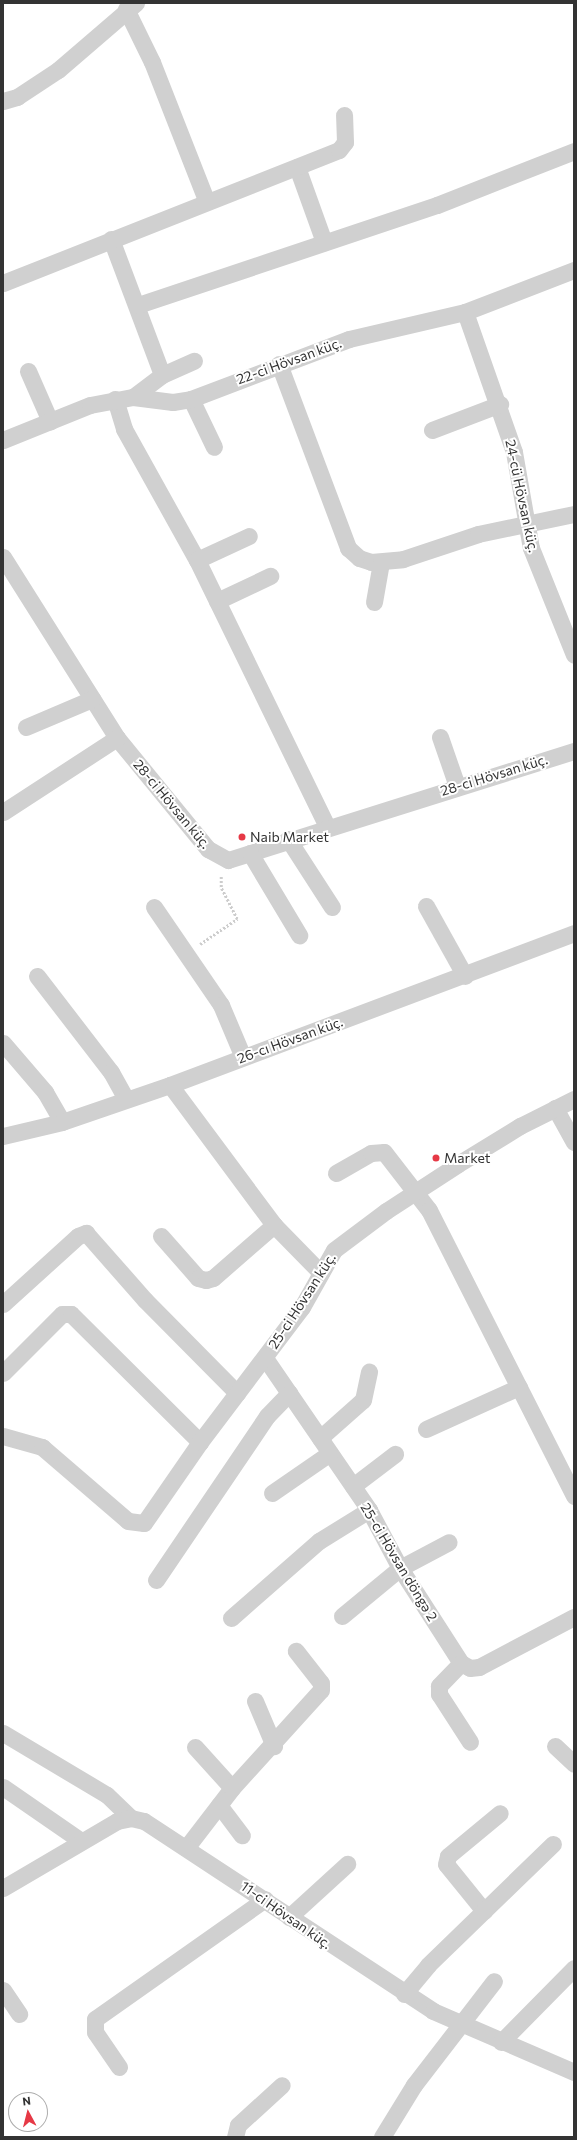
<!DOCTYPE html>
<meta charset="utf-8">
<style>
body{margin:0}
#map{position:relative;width:577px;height:2140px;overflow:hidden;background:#fff;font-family:Commissioner,sans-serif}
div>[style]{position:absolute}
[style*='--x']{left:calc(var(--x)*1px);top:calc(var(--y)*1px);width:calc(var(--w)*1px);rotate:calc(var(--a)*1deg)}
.path>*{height:2.5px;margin-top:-1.25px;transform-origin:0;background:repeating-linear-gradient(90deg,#cdcdcd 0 2px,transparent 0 4px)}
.minor>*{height:17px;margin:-8.5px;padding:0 8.5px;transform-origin:8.5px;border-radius:8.5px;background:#d0d0d0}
.dots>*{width:11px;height:11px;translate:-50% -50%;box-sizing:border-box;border:2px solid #fff;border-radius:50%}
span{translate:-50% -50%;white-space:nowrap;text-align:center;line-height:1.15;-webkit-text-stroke:4px #fff;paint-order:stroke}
.street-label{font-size:14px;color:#333}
.poi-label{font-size:14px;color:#333}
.left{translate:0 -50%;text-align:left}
.frame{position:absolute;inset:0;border:4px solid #333;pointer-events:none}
.north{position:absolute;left:8px;top:2092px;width:40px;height:40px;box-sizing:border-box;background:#fff;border:1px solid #adadad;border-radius:50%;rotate:353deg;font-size:11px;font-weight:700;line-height:16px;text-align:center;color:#333}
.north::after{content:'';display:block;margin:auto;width:14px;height:18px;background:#e63946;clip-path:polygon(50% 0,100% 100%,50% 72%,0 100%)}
</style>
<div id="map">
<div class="path">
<i style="--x:200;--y:944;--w:45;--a:-34"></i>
<i style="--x:237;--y:919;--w:36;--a:-117"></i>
<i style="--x:221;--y:887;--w:12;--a:-90"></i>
</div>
<div class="minor">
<i style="--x:126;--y:9;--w:59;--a:63.9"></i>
<i style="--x:152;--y:62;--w:150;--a:68.6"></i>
<i style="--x:3;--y:101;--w:15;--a:-16"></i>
<i style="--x:17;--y:97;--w:49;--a:-33.4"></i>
<i style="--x:58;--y:70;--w:103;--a:-40.7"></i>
<i style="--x:297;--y:167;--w:80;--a:70.2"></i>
<i style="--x:111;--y:239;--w:145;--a:69.4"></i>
<i style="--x:3;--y:283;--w:361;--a:-21.6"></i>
<i style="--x:339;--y:150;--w:10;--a:-53"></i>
<i style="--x:345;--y:142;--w:27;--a:-92"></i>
<i style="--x:138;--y:305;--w:315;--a:-18.5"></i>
<i style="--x:437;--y:205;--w:147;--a:-21.5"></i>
<i style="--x:465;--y:312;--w:148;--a:70.7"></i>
<i style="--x:514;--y:452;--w:97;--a:80"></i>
<i style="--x:531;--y:548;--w:115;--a:68.1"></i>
<i style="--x:279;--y:364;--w:197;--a:69.4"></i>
<i style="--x:348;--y:548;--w:15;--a:42"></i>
<i style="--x:359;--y:558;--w:13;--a:18"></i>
<i style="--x:371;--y:562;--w:32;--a:-5"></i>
<i style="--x:403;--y:559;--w:79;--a:-18.4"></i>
<i style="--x:478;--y:534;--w:98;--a:-11.8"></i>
<i style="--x:28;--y:371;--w:55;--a:66.3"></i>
<i style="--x:133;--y:397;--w:36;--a:-37"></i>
<i style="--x:162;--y:375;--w:35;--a:-24"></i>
<i style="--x:115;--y:399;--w:31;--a:73"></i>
<i style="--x:124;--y:429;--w:150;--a:60.9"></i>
<i style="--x:197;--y:560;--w:296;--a:64"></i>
<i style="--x:191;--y:399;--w:53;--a:64.4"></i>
<i style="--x:432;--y:430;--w:73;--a:-20.9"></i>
<i style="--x:3;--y:440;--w:94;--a:-21.9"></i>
<i style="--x:90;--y:405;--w:44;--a:-10.5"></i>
<i style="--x:133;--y:397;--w:40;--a:7.1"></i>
<i style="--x:173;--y:402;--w:18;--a:-9"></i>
<i style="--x:191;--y:399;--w:169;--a:-20.8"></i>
<i style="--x:349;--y:339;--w:119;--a:-13.1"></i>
<i style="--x:465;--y:312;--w:117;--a:-21.1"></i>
<i style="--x:3;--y:557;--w:214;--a:57.8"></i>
<i style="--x:117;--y:738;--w:144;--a:50.7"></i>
<i style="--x:208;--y:849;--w:23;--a:29"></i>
<i style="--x:228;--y:860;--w:363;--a:-17.5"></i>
<i style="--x:197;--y:560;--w:57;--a:-24.8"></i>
<i style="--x:217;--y:601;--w:59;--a:-25.3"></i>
<i style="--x:374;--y:602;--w:40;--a:-80"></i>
<i style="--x:26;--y:727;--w:72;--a:-23"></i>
<i style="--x:440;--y:737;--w:52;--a:70.9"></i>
<i style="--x:3;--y:812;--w:136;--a:-33"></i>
<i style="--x:288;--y:839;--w:81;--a:57.1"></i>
<i style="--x:250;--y:853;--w:96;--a:59.1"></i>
<i style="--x:426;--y:906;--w:80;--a:60.9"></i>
<i style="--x:154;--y:907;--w:119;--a:55.6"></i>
<i style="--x:221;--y:1005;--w:56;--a:67.1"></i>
<i style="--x:37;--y:976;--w:121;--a:52.4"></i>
<i style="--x:111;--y:1072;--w:31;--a:61"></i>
<i style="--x:3;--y:1043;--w:65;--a:49.4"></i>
<i style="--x:45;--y:1092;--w:34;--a:60"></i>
<i style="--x:170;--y:1085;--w:174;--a:53.4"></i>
<i style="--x:274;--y:1225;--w:67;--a:45.6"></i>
<i style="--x:555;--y:1108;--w:39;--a:61"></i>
<i style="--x:3;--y:1136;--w:61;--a:-13.3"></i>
<i style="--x:62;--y:1122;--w:114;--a:-18.9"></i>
<i style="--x:170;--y:1085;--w:432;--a:-20.6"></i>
<i style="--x:336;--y:1173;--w:40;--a:-29.7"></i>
<i style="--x:371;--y:1153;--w:13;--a:-4"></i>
<i style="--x:384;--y:1152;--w:73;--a:52.2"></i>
<i style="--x:429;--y:1210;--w:321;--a:63.1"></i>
<i style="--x:161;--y:1236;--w:56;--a:48.6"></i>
<i style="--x:198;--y:1278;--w:8;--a:14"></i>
<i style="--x:206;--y:1280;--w:7;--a:-16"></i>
<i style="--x:213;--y:1278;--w:81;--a:-41"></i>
<i style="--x:3;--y:1304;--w:101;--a:-42.2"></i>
<i style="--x:78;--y:1236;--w:9;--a:-21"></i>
<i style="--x:86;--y:1233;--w:89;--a:48.6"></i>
<i style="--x:145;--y:1300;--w:131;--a:45.3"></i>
<i style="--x:265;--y:1358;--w:184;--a:55.6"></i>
<i style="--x:369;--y:1510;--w:66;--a:61.9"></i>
<i style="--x:400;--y:1568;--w:113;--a:57.3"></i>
<i style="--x:461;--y:1663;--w:10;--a:29"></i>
<i style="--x:470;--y:1668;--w:9;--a:-6"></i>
<i style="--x:479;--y:1667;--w:107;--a:-27.8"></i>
<i style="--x:3;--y:1373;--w:83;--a:-45"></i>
<i style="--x:62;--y:1314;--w:9;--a:0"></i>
<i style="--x:71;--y:1314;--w:182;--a:44.8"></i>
<i style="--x:426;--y:1429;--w:102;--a:-24.3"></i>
<i style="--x:3;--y:1436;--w:41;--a:15.8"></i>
<i style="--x:42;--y:1447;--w:113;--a:40.7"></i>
<i style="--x:128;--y:1521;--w:16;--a:7"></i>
<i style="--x:144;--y:1523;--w:98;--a:-55.3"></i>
<i style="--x:200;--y:1442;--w:169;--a:-52.9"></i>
<i style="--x:302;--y:1307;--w:65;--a:-60.7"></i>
<i style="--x:334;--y:1250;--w:65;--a:-36.9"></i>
<i style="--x:386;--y:1211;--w:86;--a:-33.1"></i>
<i style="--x:458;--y:1164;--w:73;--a:-31.5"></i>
<i style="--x:520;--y:1126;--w:60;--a:-26.6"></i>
<i style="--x:320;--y:1438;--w:57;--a:-41.5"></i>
<i style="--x:363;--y:1400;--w:29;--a:-78"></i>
<i style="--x:353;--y:1486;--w:53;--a:-37.3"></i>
<i style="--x:272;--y:1493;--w:70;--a:-34.6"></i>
<i style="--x:156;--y:1580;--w:198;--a:-55.9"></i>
<i style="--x:267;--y:1416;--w:32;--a:-46"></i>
<i style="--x:342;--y:1616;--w:75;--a:-39.6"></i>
<i style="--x:400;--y:1568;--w:55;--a:-28"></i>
<i style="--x:231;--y:1618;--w:117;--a:-41.2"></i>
<i style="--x:319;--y:1541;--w:59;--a:-31.8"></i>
<i style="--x:461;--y:1663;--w:32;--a:134"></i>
<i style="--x:439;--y:1686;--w:8;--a:90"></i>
<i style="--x:439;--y:1694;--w:57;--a:57.1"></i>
<i style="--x:255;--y:1701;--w:49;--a:67.1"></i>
<i style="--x:3;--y:1733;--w:121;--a:30.8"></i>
<i style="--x:107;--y:1795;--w:33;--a:44"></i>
<i style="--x:555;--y:1746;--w:26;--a:43"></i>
<i style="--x:195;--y:1747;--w:55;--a:47.9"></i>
<i style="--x:3;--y:1787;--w:95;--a:34.7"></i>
<i style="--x:219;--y:1805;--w:38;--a:53"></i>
<i style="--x:186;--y:1848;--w:76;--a:-52.5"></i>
<i style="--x:232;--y:1788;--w:132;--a:-47.8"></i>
<i style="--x:321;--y:1690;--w:7;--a:-90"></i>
<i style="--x:321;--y:1683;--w:41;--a:-128"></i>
<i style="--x:3;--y:1888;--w:132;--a:-30.4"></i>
<i style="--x:117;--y:1821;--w:14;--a:-12"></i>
<i style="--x:131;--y:1818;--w:13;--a:13"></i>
<i style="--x:144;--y:1821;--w:346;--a:33.3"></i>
<i style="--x:433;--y:2011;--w:154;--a:23.4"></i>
<i style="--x:484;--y:1911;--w:60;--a:-129"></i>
<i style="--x:446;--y:1864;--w:8;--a:-76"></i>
<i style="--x:448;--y:1856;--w:67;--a:-39.6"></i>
<i style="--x:289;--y:1917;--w:79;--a:-42.4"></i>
<i style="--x:3;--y:1990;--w:29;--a:56"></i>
<i style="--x:404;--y:1994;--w:38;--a:-50"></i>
<i style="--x:428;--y:1965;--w:174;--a:-44.1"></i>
<i style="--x:501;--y:2042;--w:104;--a:-45.4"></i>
<i style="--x:119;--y:2067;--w:42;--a:-124.4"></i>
<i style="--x:95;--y:2032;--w:13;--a:-90"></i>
<i style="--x:95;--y:2019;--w:208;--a:-35.2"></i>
<i style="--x:235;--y:2137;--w:12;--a:-76"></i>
<i style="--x:238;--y:2125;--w:59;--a:-42.3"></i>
<i style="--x:382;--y:2137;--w:61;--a:-58.4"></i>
<i style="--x:414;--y:2085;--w:131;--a:-52.4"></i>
</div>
<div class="dots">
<i style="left:242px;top:837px;background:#e63946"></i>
<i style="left:436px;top:1158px;background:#e63946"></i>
</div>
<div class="street-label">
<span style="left:289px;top:361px;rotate:-20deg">22-ci Hövsan küç.</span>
<span style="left:522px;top:496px;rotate:78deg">24-cü Hövsan küç.</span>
<span style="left:494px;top:775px;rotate:-17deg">28-ci Hövsan küç.</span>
<span style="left:172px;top:804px;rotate:50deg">28-ci Hövsan küç.</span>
<span style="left:290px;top:1040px;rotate:-20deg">26-cı Hövsan küç.</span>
<span style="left:302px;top:1301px;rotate:-57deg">25-ci Hövsan küç.</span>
<span style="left:399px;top:1562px;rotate:59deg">25-ci Hövsan döngə 2</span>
<span style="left:286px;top:1915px;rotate:35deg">11-ci Hövsan küç.</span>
</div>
<div class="poi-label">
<span class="left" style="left:250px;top:837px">Naib Market</span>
<span class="left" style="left:444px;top:1158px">Market</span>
</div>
<div class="frame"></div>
<div class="north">N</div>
</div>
